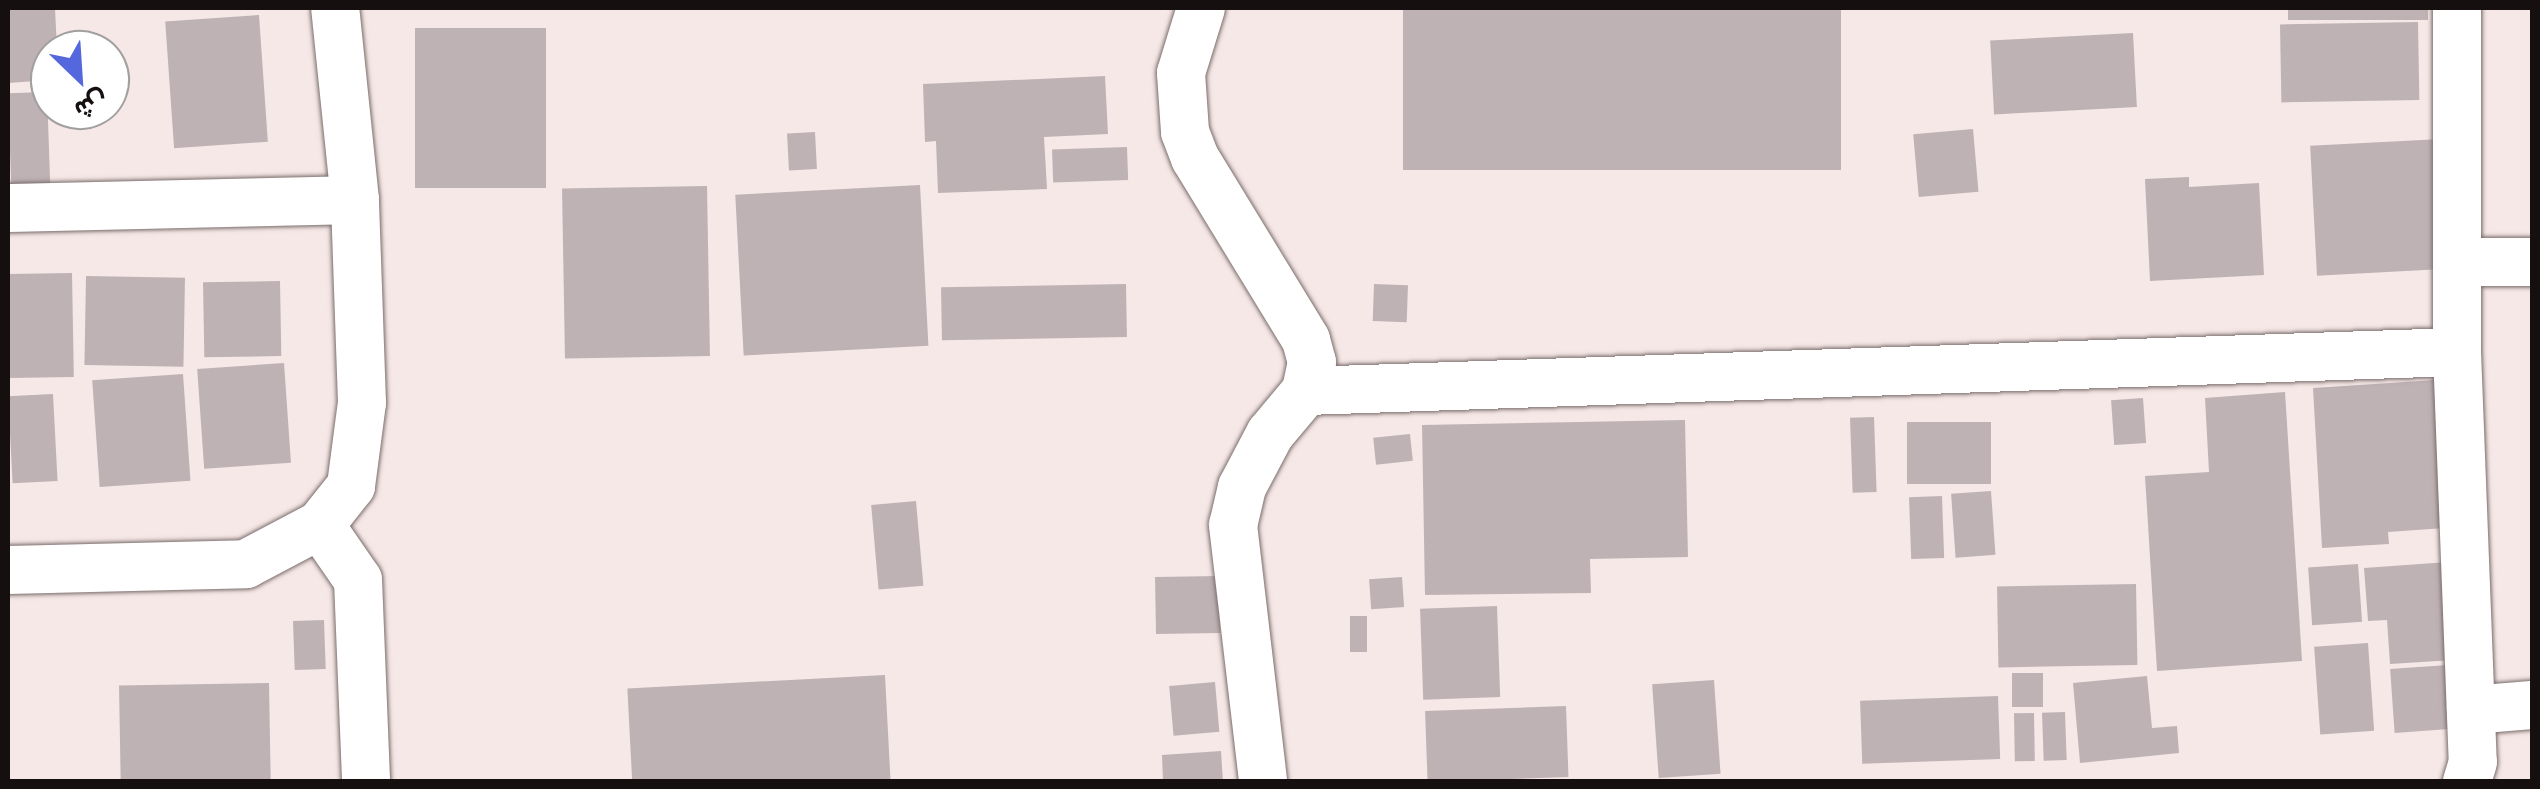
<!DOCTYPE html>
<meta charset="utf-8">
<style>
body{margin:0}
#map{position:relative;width:2540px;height:789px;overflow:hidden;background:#f6e8e6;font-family:Helvetica,Vazirmatn,sans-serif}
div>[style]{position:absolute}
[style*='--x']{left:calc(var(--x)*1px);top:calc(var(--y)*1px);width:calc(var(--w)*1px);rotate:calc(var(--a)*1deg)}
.building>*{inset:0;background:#bfb2b5;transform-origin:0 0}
.roads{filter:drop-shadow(0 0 2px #7a6d6c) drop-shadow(0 0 2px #7a6d6c)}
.minor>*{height:48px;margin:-24px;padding:0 24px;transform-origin:24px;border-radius:24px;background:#fff}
span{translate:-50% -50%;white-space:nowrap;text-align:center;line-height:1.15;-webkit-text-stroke:8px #fff;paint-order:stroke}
.frame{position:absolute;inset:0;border:10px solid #15100f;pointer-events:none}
.north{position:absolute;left:30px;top:30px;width:100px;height:100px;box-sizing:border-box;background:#fff;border:2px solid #a19f9f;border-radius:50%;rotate:155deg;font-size:28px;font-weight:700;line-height:40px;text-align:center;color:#15100f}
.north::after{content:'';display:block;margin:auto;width:35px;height:45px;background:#5467dd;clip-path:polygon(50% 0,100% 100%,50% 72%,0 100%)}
</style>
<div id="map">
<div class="building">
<i style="clip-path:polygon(8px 8px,55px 8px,57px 50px,50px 50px,50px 80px,8px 83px)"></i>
<i style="left:1403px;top:8px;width:438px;height:162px"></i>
<i style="left:2288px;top:8px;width:140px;height:12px"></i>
<i style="left:259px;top:15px;width:127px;height:94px;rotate:86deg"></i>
<i style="left:2418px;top:22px;width:78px;height:138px;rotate:89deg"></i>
<i style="left:546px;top:28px;width:160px;height:131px;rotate:90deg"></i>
<i style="left:2133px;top:33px;width:74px;height:143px;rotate:87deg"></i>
<i style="clip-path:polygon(1105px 76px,1108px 134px,1044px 137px,1047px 189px,938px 193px,936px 141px,925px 142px,923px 84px)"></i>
<i style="left:47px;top:92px;width:99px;height:39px;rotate:88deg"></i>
<i style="left:1973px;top:129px;width:63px;height:60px;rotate:85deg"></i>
<i style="left:815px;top:132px;width:37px;height:28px;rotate:87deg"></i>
<i style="left:2441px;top:139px;width:130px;height:131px;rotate:87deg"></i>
<i style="left:1127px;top:147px;width:33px;height:75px;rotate:88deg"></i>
<i style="clip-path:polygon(2189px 177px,2189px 187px,2259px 183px,2264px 275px,2150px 281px,2145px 179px)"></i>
<i style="left:920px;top:185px;width:161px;height:185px;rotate:87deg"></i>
<i style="left:707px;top:186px;width:170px;height:145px;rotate:89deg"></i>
<i style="left:72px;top:273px;width:104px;height:64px;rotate:89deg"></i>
<i style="left:86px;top:276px;width:99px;height:89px;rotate:1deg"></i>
<i style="left:280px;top:281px;width:75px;height:77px;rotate:89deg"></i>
<i style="left:1126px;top:284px;width:53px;height:185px;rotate:89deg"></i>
<i style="left:1374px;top:284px;width:34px;height:37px;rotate:2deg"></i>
<i style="left:284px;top:363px;width:100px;height:87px;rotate:86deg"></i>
<i style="left:183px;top:374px;width:107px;height:91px;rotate:86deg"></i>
<i style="clip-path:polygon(2436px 380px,2445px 528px,2388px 532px,2389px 544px,2322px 548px,2313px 388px)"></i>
<i style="clip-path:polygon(2285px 392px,2302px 661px,2157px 671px,2145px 476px,2209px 472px,2205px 398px)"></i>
<i style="left:53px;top:394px;width:87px;height:45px;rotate:87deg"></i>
<i style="left:2143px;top:398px;width:45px;height:32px;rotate:86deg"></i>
<i style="left:1874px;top:417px;width:75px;height:24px;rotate:88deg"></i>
<i style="clip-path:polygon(1685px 420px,1688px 557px,1590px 559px,1591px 593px,1425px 595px,1422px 425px)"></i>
<i style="left:1991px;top:422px;width:62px;height:84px;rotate:90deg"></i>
<i style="left:1410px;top:434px;width:27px;height:37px;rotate:84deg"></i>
<i style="left:1991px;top:491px;width:64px;height:40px;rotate:86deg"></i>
<i style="left:1942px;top:496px;width:62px;height:33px;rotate:88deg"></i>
<i style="left:916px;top:501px;width:85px;height:45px;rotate:85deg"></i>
<i style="clip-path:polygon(2448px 562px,2453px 660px,2390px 664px,2387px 620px,2368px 621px,2364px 568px)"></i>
<i style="left:2358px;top:564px;width:58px;height:50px;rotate:86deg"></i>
<i style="left:1219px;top:576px;width:57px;height:64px;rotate:89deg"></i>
<i style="left:1402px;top:577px;width:30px;height:33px;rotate:86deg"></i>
<i style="left:2136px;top:584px;width:81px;height:139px;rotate:89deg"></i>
<i style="left:1497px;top:606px;width:91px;height:77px;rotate:88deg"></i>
<i style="left:1350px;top:616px;width:17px;height:36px"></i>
<i style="left:324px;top:620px;width:49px;height:31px;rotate:88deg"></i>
<i style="left:2368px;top:643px;width:88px;height:54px;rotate:86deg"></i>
<i style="left:2448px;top:665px;width:64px;height:58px;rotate:86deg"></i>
<i style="left:2012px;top:673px;width:31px;height:34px"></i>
<i style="left:885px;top:675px;width:107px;height:258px;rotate:87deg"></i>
<i style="clip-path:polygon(2147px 676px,2152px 728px,2177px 726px,2179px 753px,2080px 763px,2073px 683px)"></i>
<i style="left:1714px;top:680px;width:94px;height:62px;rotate:86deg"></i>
<i style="left:1215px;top:682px;width:50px;height:46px;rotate:85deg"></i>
<i style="left:269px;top:683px;width:99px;height:150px;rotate:89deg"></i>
<i style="left:1998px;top:696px;width:63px;height:138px;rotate:88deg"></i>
<i style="left:1566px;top:706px;width:71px;height:141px;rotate:88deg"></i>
<i style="left:2065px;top:712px;width:48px;height:23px;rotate:88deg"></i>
<i style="left:2034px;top:713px;width:48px;height:20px;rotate:89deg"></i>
<i style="clip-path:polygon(1221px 751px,1223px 782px,1163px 782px,1162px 755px)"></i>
</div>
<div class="roads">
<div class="minor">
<i style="--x:1201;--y:8;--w:68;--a:107.1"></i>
<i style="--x:1181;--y:73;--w:59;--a:86.1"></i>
<i style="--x:1185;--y:132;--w:28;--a:69"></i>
<i style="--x:1195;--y:158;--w:213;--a:58.6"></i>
<i style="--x:1306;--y:340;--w:23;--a:75"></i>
<i style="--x:1312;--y:362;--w:30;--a:102"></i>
<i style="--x:1306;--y:391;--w:56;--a:129.9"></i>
<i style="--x:1270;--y:434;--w:60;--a:117.8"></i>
<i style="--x:1242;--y:487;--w:39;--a:103"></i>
<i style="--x:1233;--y:525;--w:259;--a:83.3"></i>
<i style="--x:2457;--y:8;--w:344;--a:90"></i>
<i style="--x:2457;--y:352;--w:410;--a:87.8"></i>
<i style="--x:2473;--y:762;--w:21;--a:107"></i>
<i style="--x:8;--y:208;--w:347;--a:-1.3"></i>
<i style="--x:2457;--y:262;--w:75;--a:0"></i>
<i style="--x:1306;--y:391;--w:1152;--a:-1.94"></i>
<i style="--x:320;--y:525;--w:67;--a:55.4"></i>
<i style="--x:358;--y:580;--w:202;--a:87.7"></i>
<i style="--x:8;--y:570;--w:238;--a:-1.4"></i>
<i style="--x:246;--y:564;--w:84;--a:-27.8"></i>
<i style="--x:320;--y:525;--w:50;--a:-51.5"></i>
<i style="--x:351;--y:486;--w:84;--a:-82.5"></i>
<i style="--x:362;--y:403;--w:203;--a:-92"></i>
<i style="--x:355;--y:200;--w:193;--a:-95.9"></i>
<i style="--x:2471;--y:710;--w:61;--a:-4.7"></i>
</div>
</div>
<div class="frame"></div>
<div class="north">ش</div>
</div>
